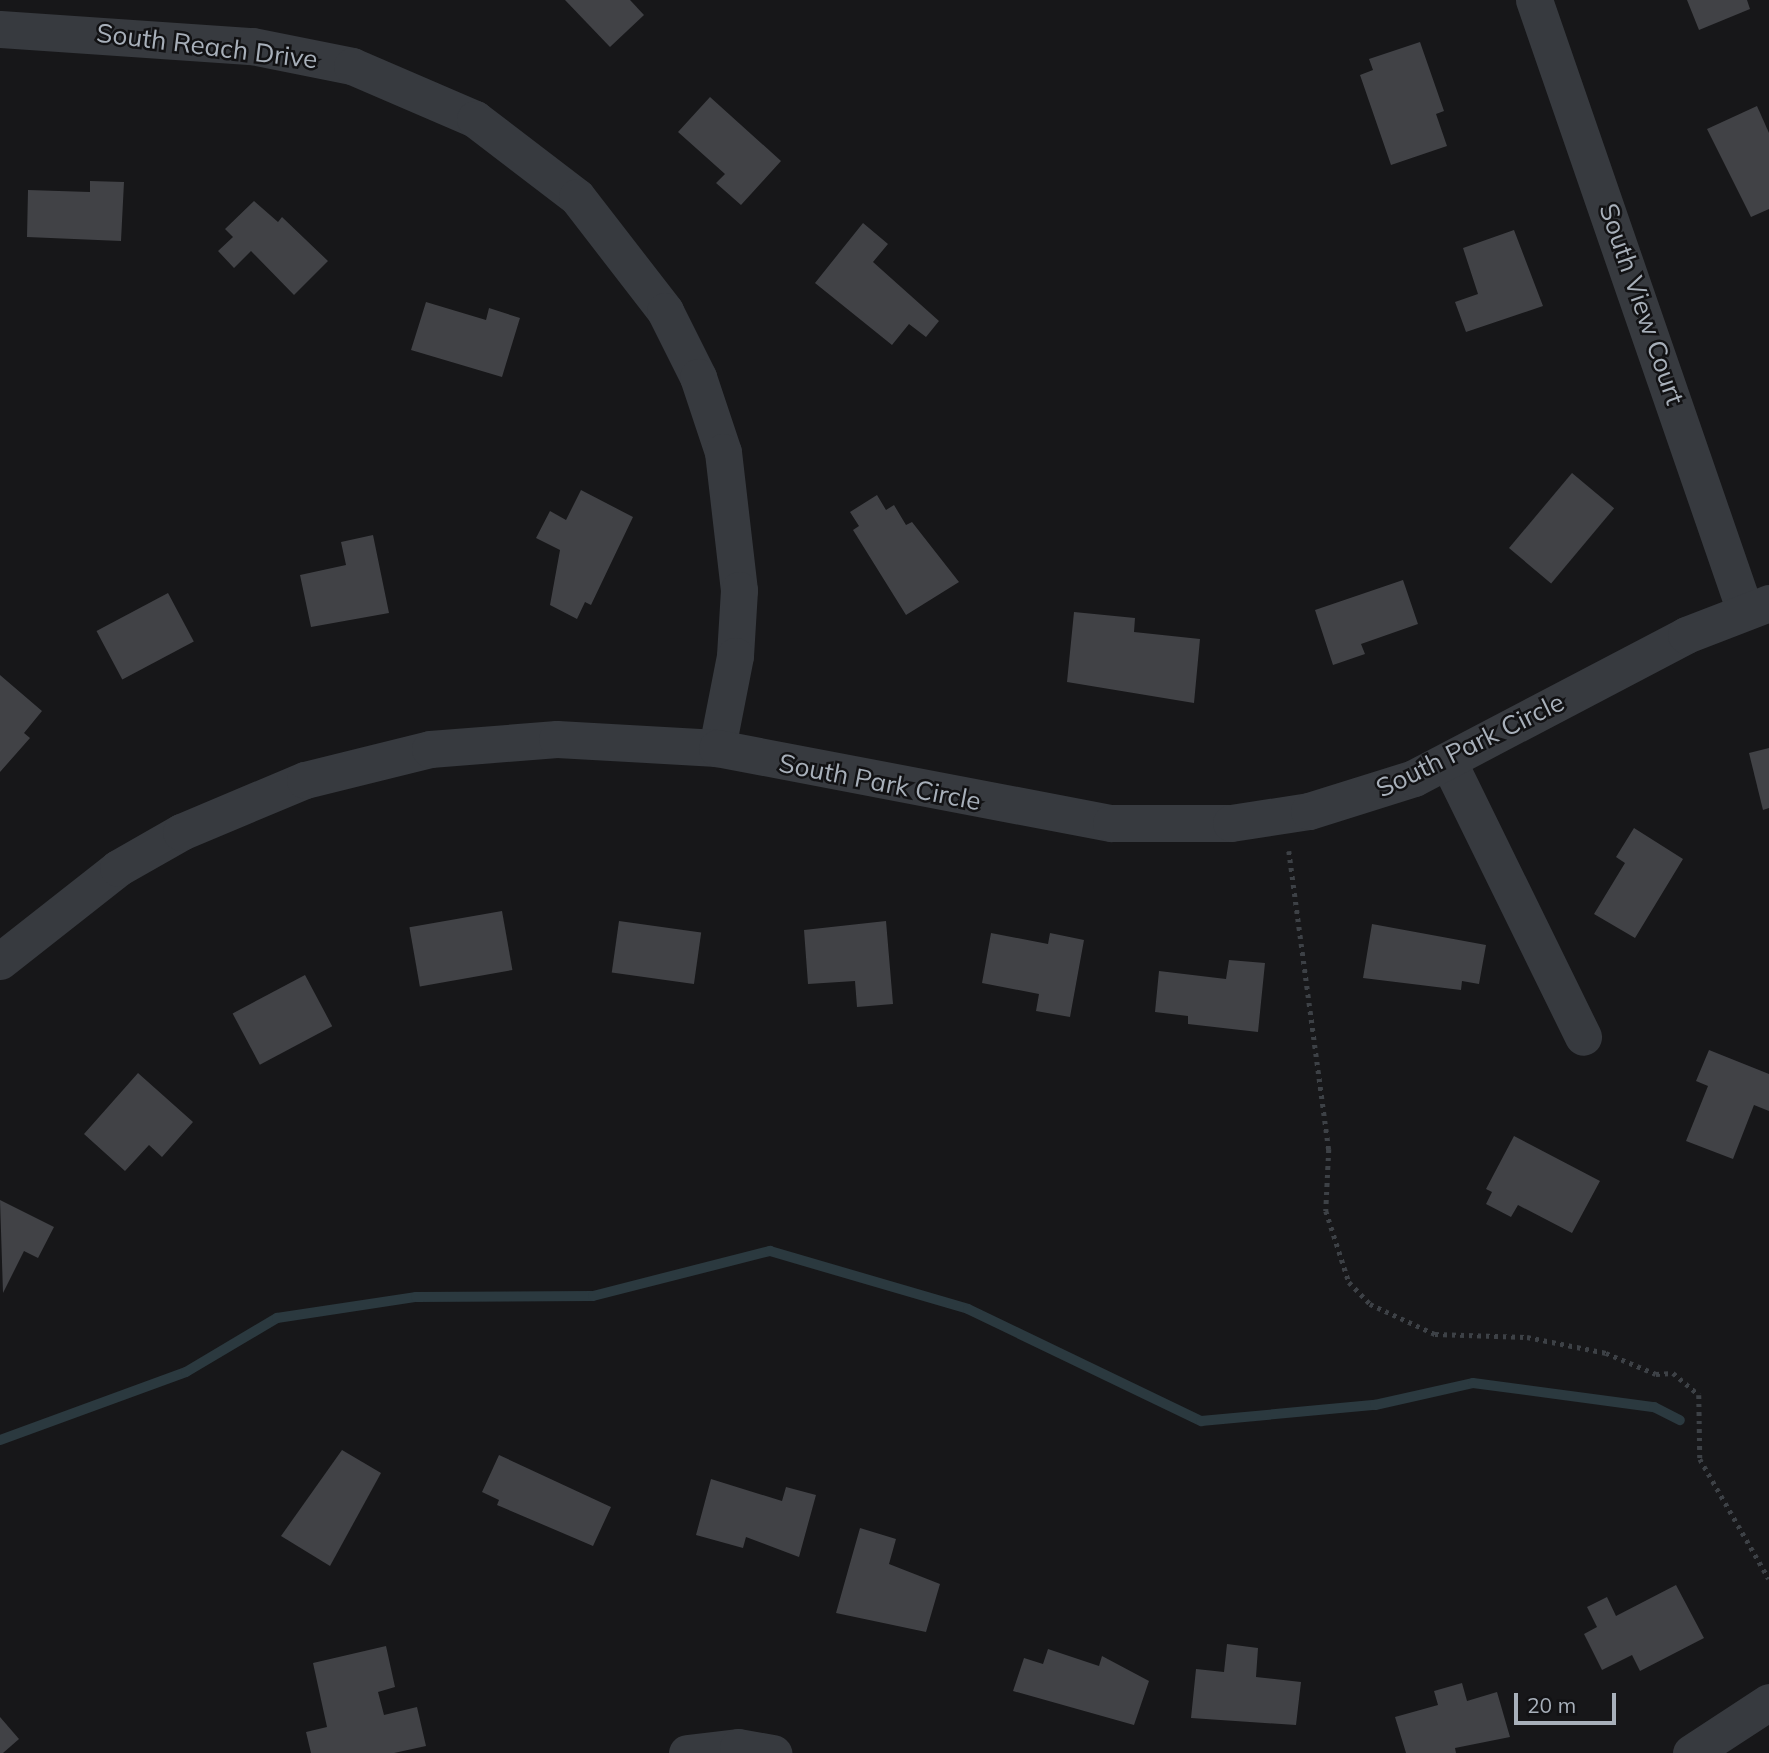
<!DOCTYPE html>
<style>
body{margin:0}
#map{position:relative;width:1769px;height:1753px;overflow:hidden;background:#171719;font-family:Mulish,sans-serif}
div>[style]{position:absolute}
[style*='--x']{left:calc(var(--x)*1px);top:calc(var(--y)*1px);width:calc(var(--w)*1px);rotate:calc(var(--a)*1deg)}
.stream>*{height:10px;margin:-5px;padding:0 5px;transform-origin:5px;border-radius:5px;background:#2b393f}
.building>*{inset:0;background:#414246;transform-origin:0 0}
.path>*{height:4.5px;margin-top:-2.25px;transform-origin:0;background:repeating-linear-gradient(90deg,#3d4146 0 3.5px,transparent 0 8.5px)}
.minor>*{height:37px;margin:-18.5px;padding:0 18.5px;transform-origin:18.5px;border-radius:18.5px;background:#373a3f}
span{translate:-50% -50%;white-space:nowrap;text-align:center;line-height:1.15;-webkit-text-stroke:5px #121214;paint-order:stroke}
.street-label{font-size:26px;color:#a8b0ba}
.scale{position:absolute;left:1514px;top:1693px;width:102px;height:32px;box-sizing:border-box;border:4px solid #a8b0ba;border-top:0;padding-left:9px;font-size:21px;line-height:24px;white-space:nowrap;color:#a8b0ba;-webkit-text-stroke:5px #121214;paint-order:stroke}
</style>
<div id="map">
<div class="stream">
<i style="--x:0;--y:1440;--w:198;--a:-20.1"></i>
<i style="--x:186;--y:1372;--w:106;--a:-30.7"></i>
<i style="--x:277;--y:1318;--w:141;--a:-8.6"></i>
<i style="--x:416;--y:1297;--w:177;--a:-0.3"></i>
<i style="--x:593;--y:1296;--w:183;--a:-14.3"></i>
<i style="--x:770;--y:1251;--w:206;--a:16.3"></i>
<i style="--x:968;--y:1309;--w:259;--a:25.7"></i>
<i style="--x:1201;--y:1421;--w:175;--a:-5.3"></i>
<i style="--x:1375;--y:1405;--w:100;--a:-12.7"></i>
<i style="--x:1473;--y:1383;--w:183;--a:7.6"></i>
<i style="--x:1654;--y:1407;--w:29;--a:27"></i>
</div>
<div class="building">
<i style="clip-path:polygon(565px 0,630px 0,644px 15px,610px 47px)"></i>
<i style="clip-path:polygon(1687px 0,1747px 0,1750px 9px,1699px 30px)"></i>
<i style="clip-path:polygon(1420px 42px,1444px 111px,1436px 114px,1447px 146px,1391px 165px,1360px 75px,1373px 70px,1369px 59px)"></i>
<i style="clip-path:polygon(710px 97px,781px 161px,741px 205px,716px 183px,725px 174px,678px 132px)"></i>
<i style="clip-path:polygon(1757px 106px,1769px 133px,1769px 209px,1751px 217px,1707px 129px)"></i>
<i style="clip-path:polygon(90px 181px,124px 182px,121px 241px,27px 237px,28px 190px,90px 192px)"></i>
<i style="clip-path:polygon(254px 201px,278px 222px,282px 217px,328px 261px,294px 295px,251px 251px,234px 268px,218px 251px,233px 237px,225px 229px)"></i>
<i style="clip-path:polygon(863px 223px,888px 244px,873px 262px,939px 321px,926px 337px,909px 324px,892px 345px,815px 283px)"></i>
<i style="clip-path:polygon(1514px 230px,1543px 306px,1466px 332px,1455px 302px,1478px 294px,1463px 248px)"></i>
<i style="clip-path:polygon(426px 302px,486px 320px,489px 308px,520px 318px,502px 377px,411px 350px)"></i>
<i style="left:1572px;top:473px;width:55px;height:98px;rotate:40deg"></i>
<i style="clip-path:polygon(581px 490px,633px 517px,591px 605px,585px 602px,577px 619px,550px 605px,560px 550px,536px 538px,550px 511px,566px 520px)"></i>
<i style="clip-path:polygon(877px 495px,886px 510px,894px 505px,906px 525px,912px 522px,959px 582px,906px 615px,853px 530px,859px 526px,850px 512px)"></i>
<i style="clip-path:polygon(373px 535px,389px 613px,311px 627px,300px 575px,346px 565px,341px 542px)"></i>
<i style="clip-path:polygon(1403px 580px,1418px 624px,1361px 644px,1365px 654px,1333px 665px,1315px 610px)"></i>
<i style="left:168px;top:593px;width:55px;height:81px;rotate:62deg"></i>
<i style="clip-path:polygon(1074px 612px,1135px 618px,1134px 632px,1200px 639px,1194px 703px,1067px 682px)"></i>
<i style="clip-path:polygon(0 675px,42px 711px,24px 733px,30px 738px,0 772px)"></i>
<i style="clip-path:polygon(1769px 748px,1769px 808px,1763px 810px,1749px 753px)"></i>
<i style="clip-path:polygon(1634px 828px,1683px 859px,1635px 938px,1594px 914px,1625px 863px,1616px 857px)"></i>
<i style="left:502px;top:911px;width:60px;height:94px;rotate:80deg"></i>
<i style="left:619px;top:921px;width:83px;height:52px;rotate:8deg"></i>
<i style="clip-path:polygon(886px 921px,893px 1004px,857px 1007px,855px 981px,808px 984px,804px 930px)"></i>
<i style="clip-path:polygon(1372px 924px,1486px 945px,1479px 984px,1462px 981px,1461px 990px,1363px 978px)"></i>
<i style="clip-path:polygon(991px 933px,1048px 944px,1050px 933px,1084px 940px,1070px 1017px,1036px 1011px,1039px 994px,982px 983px)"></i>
<i style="clip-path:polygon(1229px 960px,1265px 963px,1258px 1032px,1188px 1024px,1188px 1016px,1155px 1012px,1159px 971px,1226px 979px)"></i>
<i style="left:305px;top:975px;width:58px;height:82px;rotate:62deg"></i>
<i style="clip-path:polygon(1709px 1050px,1769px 1074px,1769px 1111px,1754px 1105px,1733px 1159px,1686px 1141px,1708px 1086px,1696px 1081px)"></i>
<i style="clip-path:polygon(138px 1073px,193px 1122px,162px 1157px,149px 1145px,125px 1171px,84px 1134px)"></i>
<i style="clip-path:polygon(1514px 1136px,1600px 1181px,1572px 1233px,1518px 1205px,1511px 1217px,1486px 1204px,1492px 1192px,1486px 1189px)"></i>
<i style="clip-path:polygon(0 1200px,54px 1227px,38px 1258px,24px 1251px,3px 1293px)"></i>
<i style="clip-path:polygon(342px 1450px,381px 1473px,330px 1566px,281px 1536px)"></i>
<i style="clip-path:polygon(499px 1455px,611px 1507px,593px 1546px,497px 1505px,499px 1500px,482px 1492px)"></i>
<i style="clip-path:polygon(711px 1479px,782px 1501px,786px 1487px,816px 1495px,799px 1557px,746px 1537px,743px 1548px,696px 1535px)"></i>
<i style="clip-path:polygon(860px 1528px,896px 1539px,889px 1564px,940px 1584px,926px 1632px,836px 1613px)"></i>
<i style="clip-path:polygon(1676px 1585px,1704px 1638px,1640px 1671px,1632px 1655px,1602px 1670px,1584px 1634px,1597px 1627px,1587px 1607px,1607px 1597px,1616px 1616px)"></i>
<i style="clip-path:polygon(1227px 1644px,1258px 1648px,1256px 1677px,1301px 1682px,1296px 1725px,1191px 1718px,1196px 1669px,1224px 1672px)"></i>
<i style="clip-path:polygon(386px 1646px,395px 1687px,378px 1692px,384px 1715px,417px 1707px,426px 1746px,394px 1753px,311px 1753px,306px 1732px,327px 1727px,313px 1663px)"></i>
<i style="clip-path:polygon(1048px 1649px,1099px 1666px,1102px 1656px,1149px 1681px,1134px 1725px,1013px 1691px,1024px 1658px,1043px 1664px)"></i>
<i style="clip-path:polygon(1462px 1683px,1467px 1701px,1497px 1692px,1510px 1737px,1455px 1748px,1456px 1753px,1406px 1753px,1395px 1717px,1438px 1705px,1434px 1691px)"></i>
<i style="clip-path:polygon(0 1717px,19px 1739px,3px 1753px,0 1753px)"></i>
</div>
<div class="path">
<i style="--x:1289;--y:851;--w:301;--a:82.4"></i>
<i style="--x:1329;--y:1149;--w:62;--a:92.8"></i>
<i style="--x:1326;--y:1211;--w:75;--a:72.1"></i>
<i style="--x:1349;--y:1282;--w:30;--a:46"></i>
<i style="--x:1370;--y:1304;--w:72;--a:24.8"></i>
<i style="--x:1435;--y:1334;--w:92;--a:1.9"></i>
<i style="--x:1527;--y:1337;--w:81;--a:11.4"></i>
<i style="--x:1606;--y:1353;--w:54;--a:22.8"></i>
<i style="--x:1656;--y:1374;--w:17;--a:-3"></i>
<i style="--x:1673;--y:1373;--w:34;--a:40"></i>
<i style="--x:1699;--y:1395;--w:64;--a:89.1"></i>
<i style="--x:1700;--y:1459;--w:138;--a:60.1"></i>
</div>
<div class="minor">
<i style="--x:1534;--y:0;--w:646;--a:70.95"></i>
<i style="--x:0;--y:29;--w:253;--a:3.9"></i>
<i style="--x:252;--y:46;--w:102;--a:11.3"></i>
<i style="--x:352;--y:66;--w:134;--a:23.3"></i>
<i style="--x:475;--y:119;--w:128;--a:37.4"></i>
<i style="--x:577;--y:197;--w:144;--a:52.3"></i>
<i style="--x:665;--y:311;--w:74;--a:63.4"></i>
<i style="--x:698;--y:377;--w:79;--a:71.6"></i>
<i style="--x:723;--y:452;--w:139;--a:83.4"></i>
<i style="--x:739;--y:590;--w:66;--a:93.5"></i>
<i style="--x:735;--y:656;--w:94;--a:101.1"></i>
<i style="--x:1448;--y:761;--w:307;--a:63.9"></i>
<i style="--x:0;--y:961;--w:150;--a:-38.2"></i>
<i style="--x:118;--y:868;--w:73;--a:-29.7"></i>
<i style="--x:181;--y:832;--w:134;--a:-22.8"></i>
<i style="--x:305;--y:780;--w:129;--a:-13.9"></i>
<i style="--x:430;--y:749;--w:127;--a:-4.5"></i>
<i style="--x:557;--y:739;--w:160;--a:3.2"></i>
<i style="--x:717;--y:748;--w:401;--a:10.8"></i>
<i style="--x:1111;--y:823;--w:120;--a:0"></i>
<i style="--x:1231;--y:823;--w:79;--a:-8.7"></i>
<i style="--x:1309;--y:811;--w:110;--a:-17.4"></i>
<i style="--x:1414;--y:778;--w:307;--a:-27.7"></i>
<i style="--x:1686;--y:635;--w:89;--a:-21.1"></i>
<i style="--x:687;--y:1753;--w:51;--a:-6.7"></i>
<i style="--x:738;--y:1747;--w:36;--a:10"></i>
<i style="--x:1691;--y:1753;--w:93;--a:-33.2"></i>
</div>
<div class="street-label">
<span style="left:207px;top:46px;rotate:7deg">South Reach Drive</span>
<span style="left:1642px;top:304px;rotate:71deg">South View Court</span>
<span style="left:1470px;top:745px;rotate:-26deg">South Park Circle</span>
<span style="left:880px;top:782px;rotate:11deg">South Park Circle</span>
</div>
<div class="scale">20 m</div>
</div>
